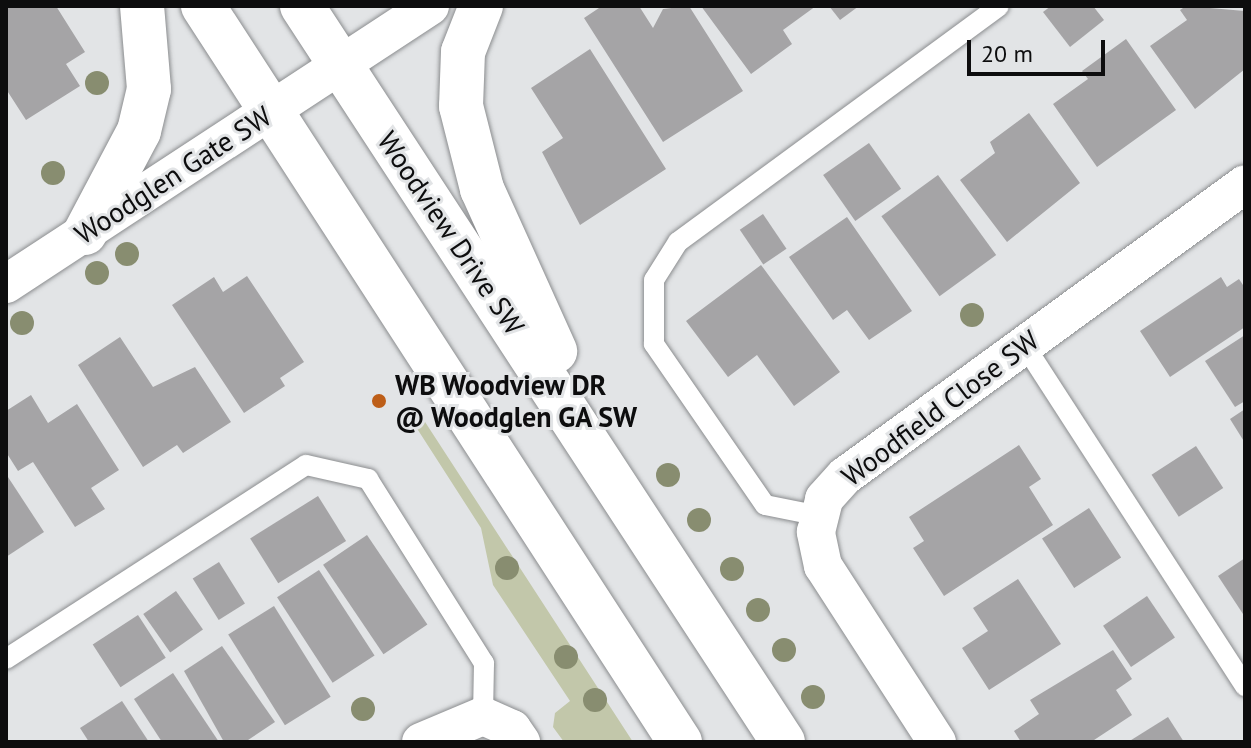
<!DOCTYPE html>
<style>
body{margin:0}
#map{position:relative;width:1251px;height:748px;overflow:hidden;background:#e2e4e6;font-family:"PT Sans",sans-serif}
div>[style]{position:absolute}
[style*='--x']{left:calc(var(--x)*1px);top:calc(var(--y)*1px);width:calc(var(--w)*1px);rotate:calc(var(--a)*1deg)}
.green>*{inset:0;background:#c2c7aa}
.building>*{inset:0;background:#a5a4a6;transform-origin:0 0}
.roads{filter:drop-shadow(0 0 2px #8b8d8f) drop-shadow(0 0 2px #8b8d8f)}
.lane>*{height:20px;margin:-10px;padding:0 10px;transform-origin:10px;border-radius:10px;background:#fff}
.street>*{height:38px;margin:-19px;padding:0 19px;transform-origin:19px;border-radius:19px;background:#fff}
.secondary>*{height:44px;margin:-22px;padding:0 22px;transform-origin:22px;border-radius:22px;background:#fff}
.trees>*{width:24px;height:24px;margin:-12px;border-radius:50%;background:#888d70}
.dots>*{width:22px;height:22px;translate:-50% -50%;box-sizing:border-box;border:4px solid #e2e4e6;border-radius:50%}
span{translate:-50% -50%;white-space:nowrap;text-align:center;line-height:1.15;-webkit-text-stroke:6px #e2e4e6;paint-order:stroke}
.street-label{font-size:28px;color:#0d0d0e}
.poi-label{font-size:28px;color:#0d0d0e;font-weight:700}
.left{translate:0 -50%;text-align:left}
.frame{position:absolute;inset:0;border:8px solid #0d0d0e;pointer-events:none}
.scale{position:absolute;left:967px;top:40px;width:138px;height:36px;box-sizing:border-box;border:4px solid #0d0d0e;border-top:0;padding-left:10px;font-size:24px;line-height:28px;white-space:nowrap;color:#0d0d0e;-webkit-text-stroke:6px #e2e4e6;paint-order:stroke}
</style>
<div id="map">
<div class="green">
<i style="clip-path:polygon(416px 408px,633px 742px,564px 742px,553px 727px,555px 713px,570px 701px,493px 585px,481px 528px,407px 413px)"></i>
</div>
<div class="building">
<i style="clip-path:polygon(6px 6px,56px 6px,85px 52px,66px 64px,80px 86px,26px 120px,6px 89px)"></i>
<i style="clip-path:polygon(602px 6px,639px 6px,653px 28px,663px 9px,689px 6px,743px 91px,663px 142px,584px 18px)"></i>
<i style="clip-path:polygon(701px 6px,816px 6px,783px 30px,792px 44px,751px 74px)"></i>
<i style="clip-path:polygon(829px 6px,859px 6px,840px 20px)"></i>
<i style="clip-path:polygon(1051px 6px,1093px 6px,1104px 20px,1070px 47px,1043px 12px)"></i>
<i style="clip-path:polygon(1186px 6px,1245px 11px,1245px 69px,1195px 109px,1150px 46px,1187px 20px,1180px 10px)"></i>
<i style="clip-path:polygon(1126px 39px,1176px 110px,1097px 167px,1053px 104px,1088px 79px,1082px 71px)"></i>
<i style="clip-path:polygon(590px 49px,666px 169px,580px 225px,542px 152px,563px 138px,531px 88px)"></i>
<i style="clip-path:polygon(1029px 113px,1080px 183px,1007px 242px,960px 180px,995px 153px,990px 142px)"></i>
<i style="left:869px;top:143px;width:56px;height:56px;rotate:55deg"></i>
<i style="left:938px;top:175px;width:99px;height:70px;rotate:54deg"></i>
<i style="left:763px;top:214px;width:42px;height:28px;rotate:56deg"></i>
<i style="clip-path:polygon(847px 217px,912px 311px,869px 340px,847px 310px,833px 320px,789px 257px)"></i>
<i style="clip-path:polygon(761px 265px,840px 372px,794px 406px,757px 355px,728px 377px,686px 321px)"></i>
<i style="clip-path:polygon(247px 276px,304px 362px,280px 378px,285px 386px,244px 413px,172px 305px,214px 277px,223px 292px)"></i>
<i style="clip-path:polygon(1221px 277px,1227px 287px,1239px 279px,1245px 288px,1245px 327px,1170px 377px,1140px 331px)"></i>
<i style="clip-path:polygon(1245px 335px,1245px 401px,1235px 407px,1205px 361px)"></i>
<i style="clip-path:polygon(120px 337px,153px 387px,195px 367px,231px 422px,183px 453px,177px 445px,143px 467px,78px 365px)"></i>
<i style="clip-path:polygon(31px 395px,48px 423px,77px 404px,119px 470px,91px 488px,105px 509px,75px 527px,33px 462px,18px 471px,6px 452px,6px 411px)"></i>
<i style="clip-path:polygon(1245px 409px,1245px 443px,1230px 419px)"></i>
<i style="clip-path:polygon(1019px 445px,1041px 479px,1029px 487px,1053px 525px,944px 596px,913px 548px,924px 541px,909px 517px)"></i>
<i style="left:1196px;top:446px;width:50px;height:53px;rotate:57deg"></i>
<i style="clip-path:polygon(6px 474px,44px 532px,6px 557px)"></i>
<i style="left:318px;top:496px;width:53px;height:80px;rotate:58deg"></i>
<i style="left:1089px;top:508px;width:59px;height:56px;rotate:57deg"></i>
<i style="left:367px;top:535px;width:108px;height:53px;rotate:56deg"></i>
<i style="clip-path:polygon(1245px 558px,1245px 613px,1243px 614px,1218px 576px)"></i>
<i style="left:219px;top:562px;width:49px;height:31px;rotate:58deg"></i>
<i style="left:319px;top:570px;width:102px;height:50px;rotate:57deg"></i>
<i style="clip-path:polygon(1018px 579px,1061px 644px,989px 690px,962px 648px,988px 631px,973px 608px)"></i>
<i style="left:176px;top:591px;width:47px;height:40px;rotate:55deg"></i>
<i style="left:1147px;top:596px;width:50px;height:53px;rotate:56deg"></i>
<i style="left:274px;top:606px;width:107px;height:54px;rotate:58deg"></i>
<i style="left:138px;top:615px;width:51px;height:54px;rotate:57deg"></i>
<i style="clip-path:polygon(222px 646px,275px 722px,245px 742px,224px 742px,184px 671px)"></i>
<i style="clip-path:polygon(1113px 650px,1132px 679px,1116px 690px,1132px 715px,1091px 742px,1021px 742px,1014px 731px,1039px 714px,1030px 700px)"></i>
<i style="clip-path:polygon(173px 673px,219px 742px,162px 742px,134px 699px)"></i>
<i style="clip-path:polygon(122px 701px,149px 742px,89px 742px,80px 728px)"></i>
<i style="clip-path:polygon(1168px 717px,1184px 742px,1128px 742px)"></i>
</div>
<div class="roads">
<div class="lane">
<i style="--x:1023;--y:343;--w:409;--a:57.1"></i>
<i style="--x:820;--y:516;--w:56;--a:-168.7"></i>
<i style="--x:765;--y:505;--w:196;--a:-124.6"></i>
<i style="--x:654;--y:344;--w:64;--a:-90"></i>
<i style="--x:654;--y:280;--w:45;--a:-57.7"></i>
<i style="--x:678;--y:242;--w:398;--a:-36.3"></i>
<i style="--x:6;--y:659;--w:357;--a:-32.9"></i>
<i style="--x:306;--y:465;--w:64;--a:12.7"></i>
<i style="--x:368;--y:479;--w:218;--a:57.8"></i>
<i style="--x:484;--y:663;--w:53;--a:91.1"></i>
</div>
<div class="street">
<i style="--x:6;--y:284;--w:507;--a:-33.25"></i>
<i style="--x:421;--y:742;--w:67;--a:-22.8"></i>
<i style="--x:483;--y:716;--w:32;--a:24"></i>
<i style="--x:512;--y:729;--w:16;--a:55"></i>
<i style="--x:937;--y:742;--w:210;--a:-122.9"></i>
<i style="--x:823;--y:566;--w:35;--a:-102"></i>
<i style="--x:816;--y:532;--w:34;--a:-76"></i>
<i style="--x:824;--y:499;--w:31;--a:-48"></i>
<i style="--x:845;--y:476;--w:495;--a:-36.1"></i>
</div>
<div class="secondary">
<i style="--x:203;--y:6;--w:877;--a:57.05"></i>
<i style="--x:302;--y:6;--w:879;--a:56.83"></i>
<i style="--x:481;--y:6;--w:49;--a:111.4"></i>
<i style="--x:463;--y:52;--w:54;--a:92.1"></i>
<i style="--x:461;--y:106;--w:86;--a:75.8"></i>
<i style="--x:482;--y:189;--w:178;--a:65.7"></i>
<i style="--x:85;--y:233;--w:115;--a:-62.1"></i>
<i style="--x:139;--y:131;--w:43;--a:-76.6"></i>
<i style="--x:149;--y:89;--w:83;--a:-94.8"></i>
</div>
</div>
<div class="trees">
<i style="left:97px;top:83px"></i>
<i style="left:53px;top:173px"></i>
<i style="left:127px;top:254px"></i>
<i style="left:97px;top:273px"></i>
<i style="left:972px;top:315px"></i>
<i style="left:22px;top:323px"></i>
<i style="left:668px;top:475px"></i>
<i style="left:699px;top:520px"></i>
<i style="left:507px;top:568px"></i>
<i style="left:732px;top:569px"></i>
<i style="left:758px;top:610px"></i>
<i style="left:784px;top:650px"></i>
<i style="left:566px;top:657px"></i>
<i style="left:813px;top:697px"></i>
<i style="left:595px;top:700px"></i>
<i style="left:363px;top:709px"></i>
</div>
<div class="dots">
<i style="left:379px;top:401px;background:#bd5e18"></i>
</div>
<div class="street-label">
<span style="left:173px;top:175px;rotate:-33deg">Woodglen Gate SW</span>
<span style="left:451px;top:233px;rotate:56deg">Woodview Drive SW</span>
<span style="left:940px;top:408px;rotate:-37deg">Woodfield Close SW</span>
</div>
<div class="poi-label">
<span class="left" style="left:395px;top:401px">WB Woodview DR<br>@ Woodglen GA SW</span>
</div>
<div class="frame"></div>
<div class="scale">20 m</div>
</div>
